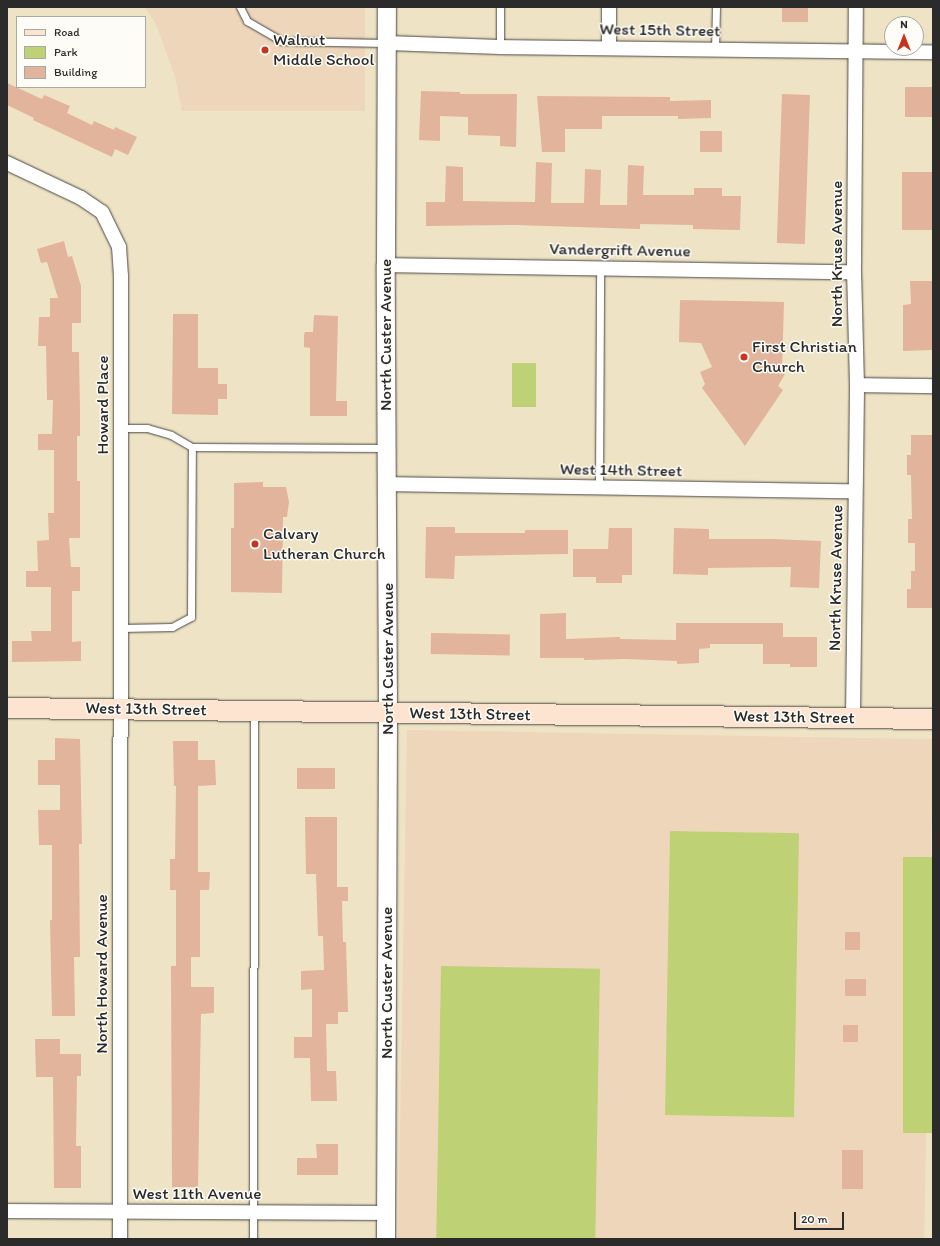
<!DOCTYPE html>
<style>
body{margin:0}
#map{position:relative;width:940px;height:1246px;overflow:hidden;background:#efe3c6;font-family:Itim,sans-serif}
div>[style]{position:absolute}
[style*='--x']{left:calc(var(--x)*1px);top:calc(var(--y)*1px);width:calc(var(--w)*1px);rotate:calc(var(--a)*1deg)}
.built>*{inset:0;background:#eed6bb;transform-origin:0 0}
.green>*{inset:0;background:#bed174;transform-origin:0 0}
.building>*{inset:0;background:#e2b49b;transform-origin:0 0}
.roads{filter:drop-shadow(0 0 1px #484742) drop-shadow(0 0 1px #484742)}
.service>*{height:7px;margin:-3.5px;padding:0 3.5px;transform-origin:3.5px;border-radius:3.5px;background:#fff}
.minor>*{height:14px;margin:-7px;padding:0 7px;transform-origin:7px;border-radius:7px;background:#fff}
.tertiary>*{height:18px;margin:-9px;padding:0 9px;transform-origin:9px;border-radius:9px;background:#fff}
.secondary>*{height:20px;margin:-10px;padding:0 10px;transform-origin:10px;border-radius:10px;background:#fde4d1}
.dots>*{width:11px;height:11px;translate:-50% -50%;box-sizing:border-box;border:2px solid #fdfcf7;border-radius:50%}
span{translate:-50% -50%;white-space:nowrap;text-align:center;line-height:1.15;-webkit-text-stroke:3px #fdfcf7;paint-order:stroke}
.street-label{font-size:17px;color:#2b2b2b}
.poi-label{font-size:17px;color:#2b2b2b}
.left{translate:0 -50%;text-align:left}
.frame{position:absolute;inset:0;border:8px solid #2b2b2b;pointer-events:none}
.legend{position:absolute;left:16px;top:16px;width:130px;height:72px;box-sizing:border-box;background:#fdfcf7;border:1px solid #a9a8a5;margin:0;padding:5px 7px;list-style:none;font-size:12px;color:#2b2b2b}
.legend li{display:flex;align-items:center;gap:8px;height:20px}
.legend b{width:20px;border:1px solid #a9a8a5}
.north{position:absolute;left:884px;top:16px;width:40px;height:40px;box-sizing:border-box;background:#fdfcf7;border:1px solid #a9a8a5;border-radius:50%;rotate:0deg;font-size:11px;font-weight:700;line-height:16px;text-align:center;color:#2b2b2b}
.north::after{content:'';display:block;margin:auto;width:14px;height:18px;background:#c8321e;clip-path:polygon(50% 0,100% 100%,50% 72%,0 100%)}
.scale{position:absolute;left:794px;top:1212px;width:50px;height:18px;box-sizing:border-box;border:2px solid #2b2b2b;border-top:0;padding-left:5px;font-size:12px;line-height:14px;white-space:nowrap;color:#2b2b2b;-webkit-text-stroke:3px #fdfcf7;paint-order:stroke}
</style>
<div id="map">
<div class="built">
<i style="clip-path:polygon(145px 7px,365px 7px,365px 111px,182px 111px,175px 77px,156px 24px)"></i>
<i style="left:407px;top:730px;width:526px;height:509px;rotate:1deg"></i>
</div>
<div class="green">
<i style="left:536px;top:363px;width:44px;height:24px;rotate:90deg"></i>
<i style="left:670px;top:831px;width:129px;height:284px;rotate:1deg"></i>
<i style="left:903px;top:857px;width:30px;height:276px"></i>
<i style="left:441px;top:966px;width:159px;height:273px;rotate:1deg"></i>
</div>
<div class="building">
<i style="left:782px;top:7px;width:26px;height:15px"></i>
<i style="clip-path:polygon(7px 83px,42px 99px,44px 95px,70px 106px,67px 113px,92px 125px,94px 121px,114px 130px,115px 127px,137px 137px,128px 155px,115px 149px,112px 157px,33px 120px,34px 118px,7px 105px)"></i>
<i style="left:905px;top:87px;width:28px;height:30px"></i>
<i style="clip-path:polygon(421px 91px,460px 92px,460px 94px,517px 94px,516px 147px,500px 146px,500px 136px,468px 135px,468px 117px,440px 116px,440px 141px,419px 140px)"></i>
<i style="left:782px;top:94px;width:28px;height:149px;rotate:2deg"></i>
<i style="clip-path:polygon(537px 96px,670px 97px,670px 101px,711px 100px,711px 118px,678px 119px,678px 116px,602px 116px,602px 129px,565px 129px,565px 152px,542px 152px)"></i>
<i style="left:700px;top:131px;width:22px;height:21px"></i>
<i style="clip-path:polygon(536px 162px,552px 163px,551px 203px,584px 203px,585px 169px,601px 170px,600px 205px,627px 205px,628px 165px,644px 166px,643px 195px,694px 195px,694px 188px,722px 188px,722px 196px,741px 196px,740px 230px,693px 229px,693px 225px,640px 224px,640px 229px,515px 225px,426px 226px,426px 202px,445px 202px,446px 166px,463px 167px,463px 201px,535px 202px)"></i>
<i style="left:933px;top:172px;width:58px;height:31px;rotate:90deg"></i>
<i style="clip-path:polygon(64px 241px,68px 257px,72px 256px,81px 286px,81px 323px,72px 323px,72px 352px,79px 352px,80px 410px,80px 436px,77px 436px,77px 481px,80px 481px,80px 538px,69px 538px,71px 567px,80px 567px,80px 591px,72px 591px,72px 642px,81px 641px,81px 661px,12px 662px,12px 641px,32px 641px,31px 631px,51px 631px,51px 587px,26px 587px,26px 571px,38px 571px,37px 541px,49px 540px,48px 513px,54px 513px,54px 450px,38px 450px,38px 434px,52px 434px,53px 400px,47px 400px,46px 346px,38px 346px,39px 317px,50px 317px,50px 298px,58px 298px,47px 262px,41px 263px,37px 249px)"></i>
<i style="clip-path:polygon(910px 281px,932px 281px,933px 350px,903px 351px,903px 305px,911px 304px)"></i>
<i style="clip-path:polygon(680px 300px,784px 302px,782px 372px,785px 374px,778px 386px,783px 390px,745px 446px,702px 388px,705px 384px,700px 372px,712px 367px,701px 343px,679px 342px)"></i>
<i style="clip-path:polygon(173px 314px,198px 314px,198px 368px,218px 368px,218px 384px,227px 384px,227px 399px,218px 399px,218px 415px,172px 414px)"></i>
<i style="clip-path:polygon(314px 315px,338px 316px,336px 401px,347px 401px,347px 416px,310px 416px,310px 348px,304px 347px,304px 335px,305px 332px,313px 332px)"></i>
<i style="clip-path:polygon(911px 435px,933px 435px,932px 608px,907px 608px,907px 589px,911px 589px,911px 571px,915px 571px,915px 543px,908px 543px,908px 519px,912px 519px,911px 475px,907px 475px,907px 455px,911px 455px)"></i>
<i style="clip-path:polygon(263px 482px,263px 487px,286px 487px,289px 502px,287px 517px,283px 517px,282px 593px,231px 592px,231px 528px,234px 528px,234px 483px)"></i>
<i style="clip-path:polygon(426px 527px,455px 527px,455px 533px,525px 533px,525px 530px,568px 530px,568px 554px,455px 556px,454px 579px,425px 578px)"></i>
<i style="clip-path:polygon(609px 528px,632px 528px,632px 575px,622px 575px,622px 583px,596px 583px,596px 577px,573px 577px,573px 549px,608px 549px)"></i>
<i style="clip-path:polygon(674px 528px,709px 529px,709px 539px,772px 539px,821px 541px,819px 588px,790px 587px,791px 567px,708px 568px,708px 575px,673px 574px)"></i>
<i style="clip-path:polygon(566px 613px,566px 639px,620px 637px,620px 639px,676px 640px,676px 623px,783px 623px,783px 637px,817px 637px,817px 667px,790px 667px,790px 664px,763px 664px,763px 644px,710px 644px,710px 648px,699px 649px,699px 663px,677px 664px,677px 661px,625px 659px,584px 660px,584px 658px,540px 658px,540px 614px)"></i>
<i style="left:431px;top:633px;width:79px;height:21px;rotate:1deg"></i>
<i style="clip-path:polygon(55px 738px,80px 739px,82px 844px,79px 844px,80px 957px,74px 957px,75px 1016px,52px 1016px,50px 920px,52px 920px,52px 845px,39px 845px,38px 810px,60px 810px,60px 785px,38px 785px,38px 760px,55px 760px)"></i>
<i style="clip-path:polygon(173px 741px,198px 741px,198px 760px,215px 760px,216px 785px,198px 786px,198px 872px,210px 872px,209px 890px,200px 890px,200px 957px,191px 957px,191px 987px,214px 987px,214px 1013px,201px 1014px,198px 1187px,172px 1187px,171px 966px,176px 966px,176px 890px,170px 890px,170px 859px,175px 859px,176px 786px,174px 786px)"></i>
<i style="left:297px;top:768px;width:38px;height:21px"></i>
<i style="clip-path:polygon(305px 817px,337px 817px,337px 887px,348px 887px,348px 901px,342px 901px,343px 942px,346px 942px,348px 1012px,338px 1012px,338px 1024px,326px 1024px,327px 1071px,336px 1071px,337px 1101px,311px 1101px,310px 1058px,294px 1058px,294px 1037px,312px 1037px,312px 989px,301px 990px,301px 971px,324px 970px,323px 936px,318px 936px,316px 874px,306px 874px)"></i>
<i style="left:845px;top:932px;width:15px;height:18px"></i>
<i style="left:845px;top:979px;width:21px;height:17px"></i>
<i style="left:843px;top:1025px;width:15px;height:17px"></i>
<i style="clip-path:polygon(35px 1039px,60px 1039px,60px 1054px,81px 1054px,81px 1076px,77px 1076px,76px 1146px,81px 1146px,81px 1188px,54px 1188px,53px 1077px,36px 1077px)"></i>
<i style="clip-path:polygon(316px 1144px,338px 1144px,338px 1175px,297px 1175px,297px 1158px,317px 1158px)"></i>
<i style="left:842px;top:1150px;width:21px;height:39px"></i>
</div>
<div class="roads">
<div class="service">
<i style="--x:240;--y:7;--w:16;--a:63"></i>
<i style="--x:247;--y:21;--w:39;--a:30"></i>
<i style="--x:281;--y:41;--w:106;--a:1.1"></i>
<i style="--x:500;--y:47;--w:40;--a:-90"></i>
<i style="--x:715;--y:49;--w:42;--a:-88.6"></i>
<i style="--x:121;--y:428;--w:26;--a:0"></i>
<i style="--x:147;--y:428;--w:25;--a:16"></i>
<i style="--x:171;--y:435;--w:24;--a:30"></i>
<i style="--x:192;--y:447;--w:195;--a:0.3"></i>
<i style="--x:599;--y:487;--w:219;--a:-89.7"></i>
<i style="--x:121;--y:628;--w:51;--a:-1.1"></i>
<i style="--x:172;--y:627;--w:21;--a:-28"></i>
<i style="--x:191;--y:617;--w:170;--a:-89.7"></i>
<i style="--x:253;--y:1239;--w:528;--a:-89.89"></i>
</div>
<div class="minor">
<i style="--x:609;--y:7;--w:40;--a:90"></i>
<i style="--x:387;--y:43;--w:113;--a:2"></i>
<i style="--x:500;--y:47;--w:433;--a:0.7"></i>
<i style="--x:7;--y:163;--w:82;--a:25.3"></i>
<i style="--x:81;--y:198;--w:25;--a:34"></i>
<i style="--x:102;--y:212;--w:39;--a:64"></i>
<i style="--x:119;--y:247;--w:30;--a:86"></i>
<i style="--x:121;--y:277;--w:962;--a:90.06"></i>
<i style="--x:386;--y:265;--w:468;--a:0.9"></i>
<i style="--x:857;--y:385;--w:76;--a:0.8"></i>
<i style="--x:387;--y:484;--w:468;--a:0.9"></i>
<i style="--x:853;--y:717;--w:332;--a:-89.3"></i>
<i style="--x:857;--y:385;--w:113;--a:-91.5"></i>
<i style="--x:854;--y:272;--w:265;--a:-89.6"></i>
<i style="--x:7;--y:1211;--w:379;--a:0.3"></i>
</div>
<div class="tertiary">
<i style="--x:386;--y:1239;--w:526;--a:-89.78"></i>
<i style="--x:388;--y:713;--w:448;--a:-90.3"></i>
<i style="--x:386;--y:265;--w:258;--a:-89.8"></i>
</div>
<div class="secondary">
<i style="--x:7;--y:708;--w:926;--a:0.68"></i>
</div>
</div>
<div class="dots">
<i style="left:265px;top:50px;background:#c8321e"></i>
<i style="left:744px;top:357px;background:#c8321e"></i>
<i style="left:255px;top:544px;background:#c8321e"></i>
</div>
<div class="street-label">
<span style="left:660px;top:30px;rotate:1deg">West 15th Street</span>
<span style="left:620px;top:250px;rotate:1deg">Vandergrift Avenue</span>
<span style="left:837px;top:254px;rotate:-90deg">North Kruse Avenue</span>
<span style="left:386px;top:335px;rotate:-90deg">North Custer Avenue</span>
<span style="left:103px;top:405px;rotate:-90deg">Howard Place</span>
<span style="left:621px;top:470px;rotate:1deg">West 14th Street</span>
<span style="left:836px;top:578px;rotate:-89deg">North Kruse Avenue</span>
<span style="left:388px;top:659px;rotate:-90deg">North Custer Avenue</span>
<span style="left:146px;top:709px;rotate:1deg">West 13th Street</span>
<span style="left:470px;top:714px;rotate:1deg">West 13th Street</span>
<span style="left:794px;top:717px;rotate:1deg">West 13th Street</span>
<span style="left:102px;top:974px;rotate:-90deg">North Howard Avenue</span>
<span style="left:387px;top:983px;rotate:-90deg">North Custer Avenue</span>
<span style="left:197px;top:1194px">West 11th Avenue</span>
</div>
<div class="poi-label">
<span class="left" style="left:273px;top:50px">Walnut<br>Middle School</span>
<span class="left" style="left:752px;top:357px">First Christian<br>Church</span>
<span class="left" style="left:263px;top:544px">Calvary<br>Lutheran Church</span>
</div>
<div class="frame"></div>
<ul class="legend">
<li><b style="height:5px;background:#fde4d1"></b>Road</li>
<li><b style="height:11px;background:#bed174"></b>Park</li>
<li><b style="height:11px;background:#e2b49b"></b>Building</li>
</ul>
<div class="north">N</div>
<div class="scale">20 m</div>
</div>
